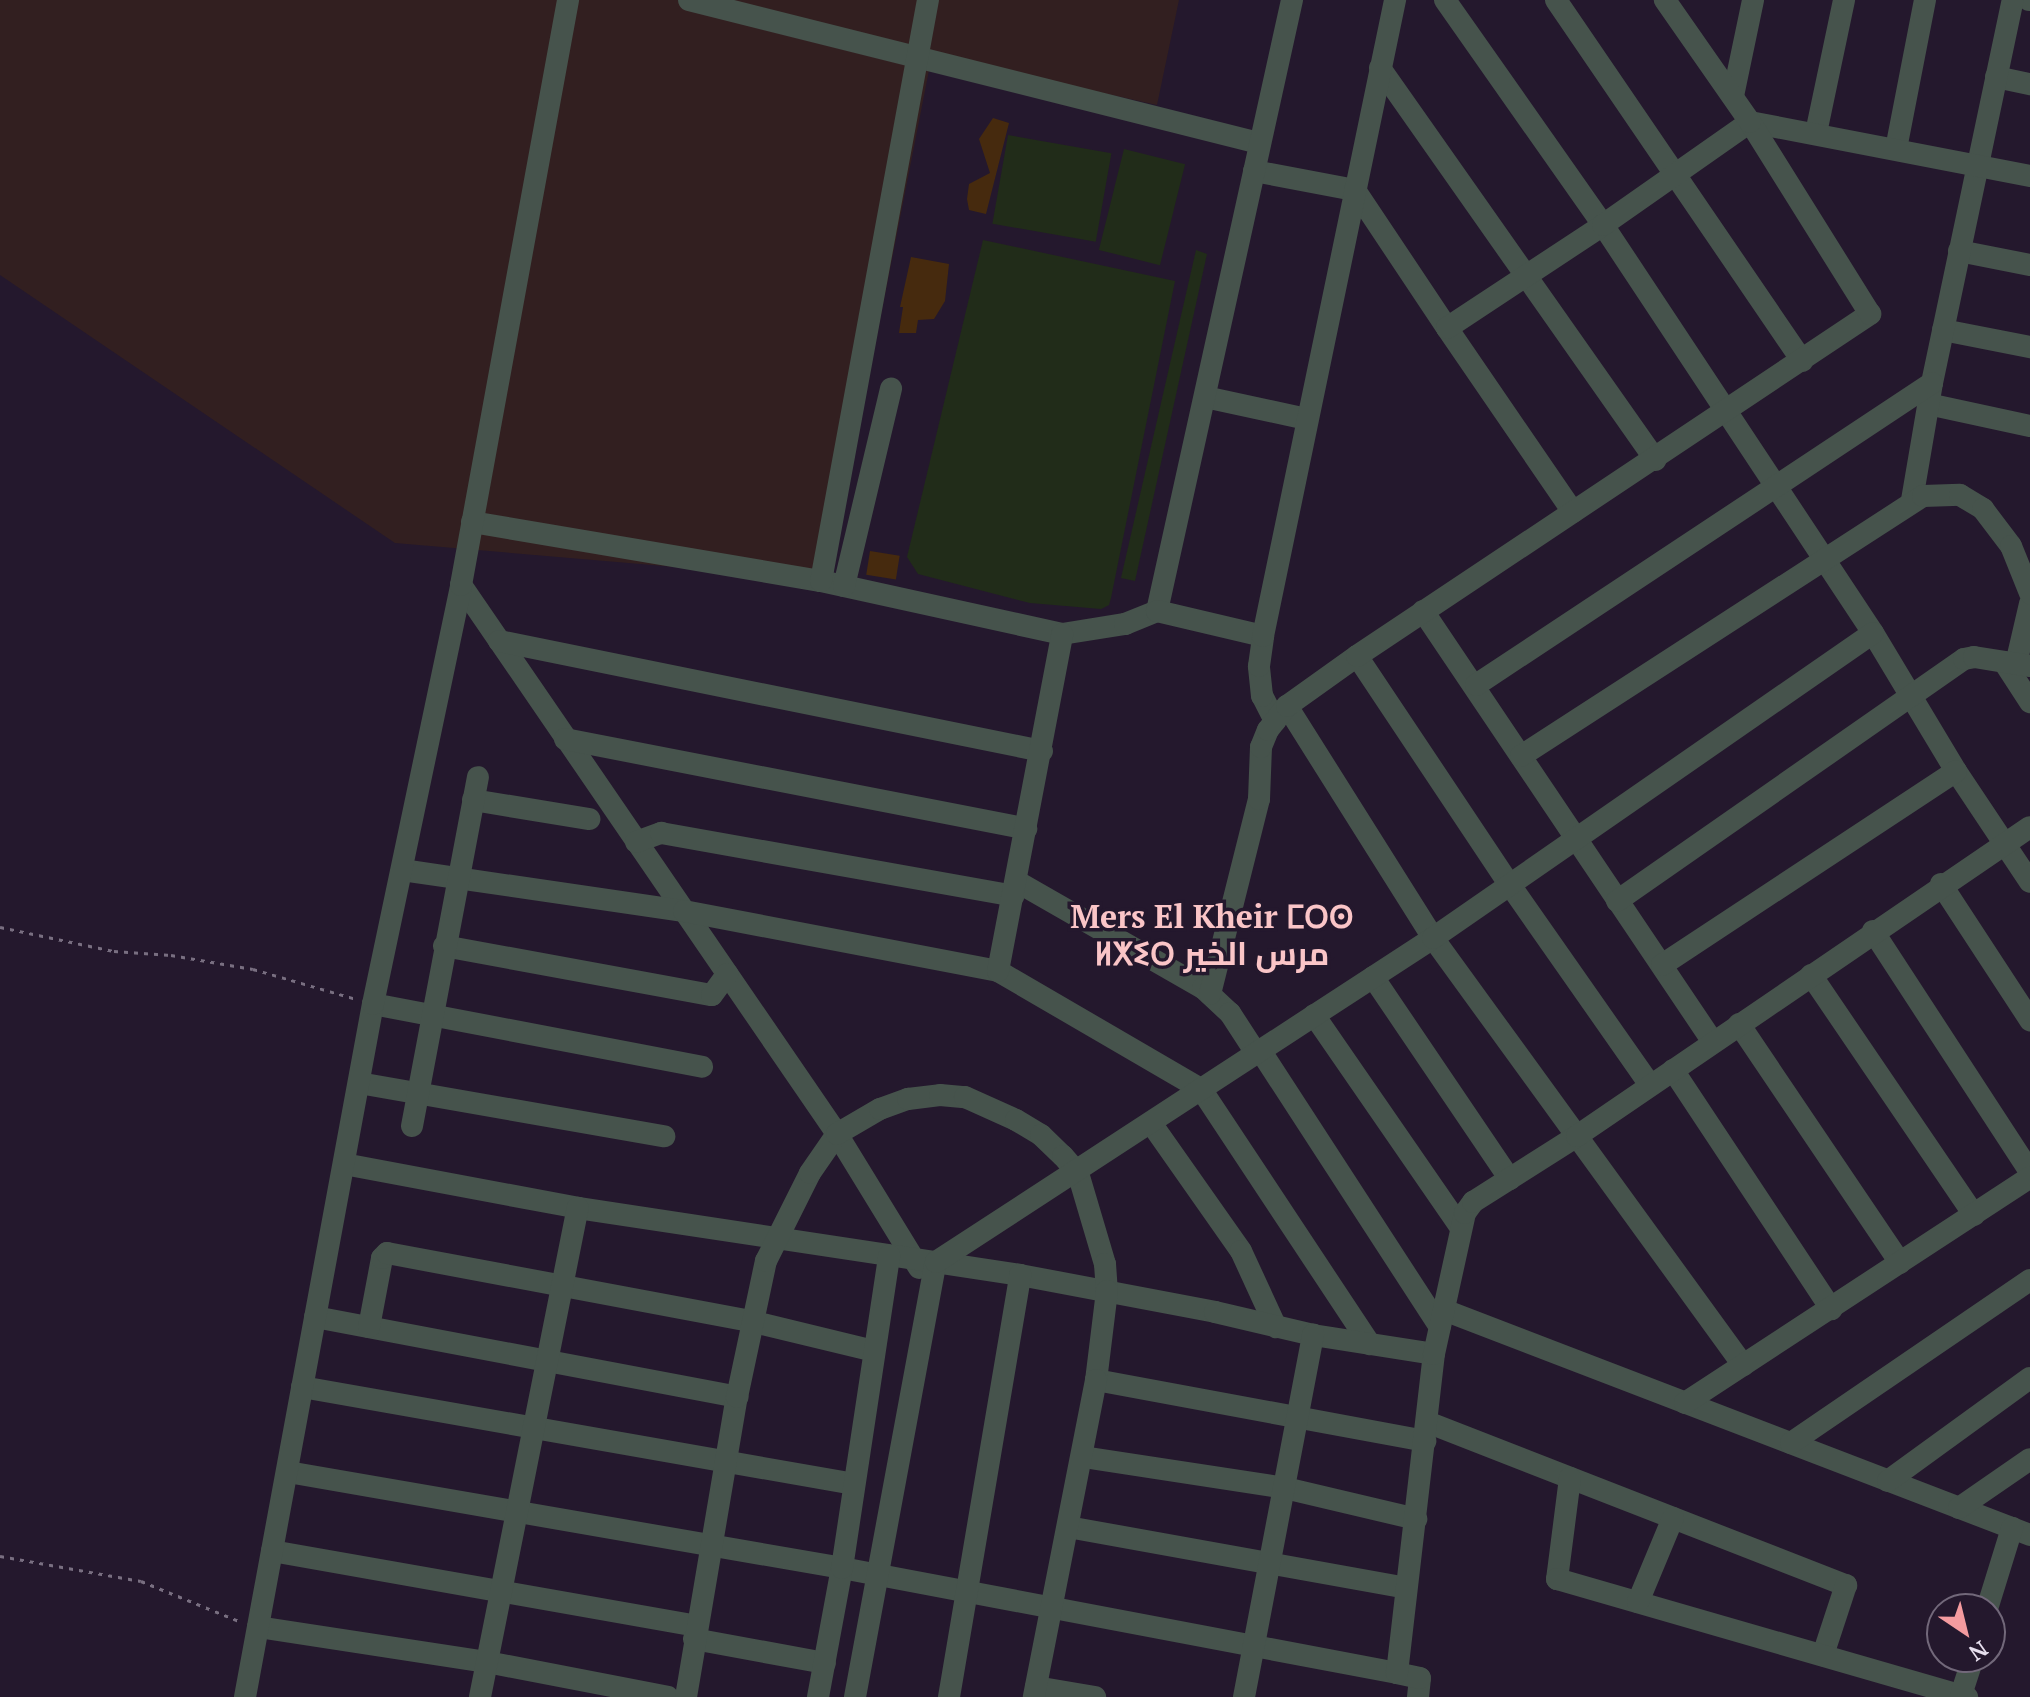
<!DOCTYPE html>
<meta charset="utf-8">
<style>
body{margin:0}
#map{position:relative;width:2030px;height:1697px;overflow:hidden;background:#24182d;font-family:"PT Serif",Cairo,"Noto Sans Tifinagh",serif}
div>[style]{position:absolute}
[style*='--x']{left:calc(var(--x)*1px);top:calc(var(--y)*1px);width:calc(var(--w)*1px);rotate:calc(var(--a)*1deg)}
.commercial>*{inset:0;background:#321f20}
.green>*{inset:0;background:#212c19;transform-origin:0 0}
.building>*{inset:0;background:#462a0e;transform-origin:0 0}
.path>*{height:3px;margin-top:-1.5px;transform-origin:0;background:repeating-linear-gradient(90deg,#796f81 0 4px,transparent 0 10px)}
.minor>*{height:22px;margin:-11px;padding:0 11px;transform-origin:11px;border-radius:11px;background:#46534c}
span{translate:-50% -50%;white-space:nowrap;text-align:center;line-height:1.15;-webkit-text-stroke:7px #24182d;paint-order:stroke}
.district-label{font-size:32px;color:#fac5c7;font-weight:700}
.north{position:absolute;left:1926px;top:1593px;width:80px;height:80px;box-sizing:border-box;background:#24182d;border:2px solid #72687a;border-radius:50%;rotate:145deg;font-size:22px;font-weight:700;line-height:32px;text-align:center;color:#e7dfee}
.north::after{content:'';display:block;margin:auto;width:28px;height:36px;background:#f49b9f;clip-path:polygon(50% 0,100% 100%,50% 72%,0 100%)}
</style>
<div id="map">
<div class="commercial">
<i style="clip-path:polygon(0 0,1179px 0,1157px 105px,932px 55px,829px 580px,395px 543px,0 275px)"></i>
</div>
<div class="green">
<i style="left:1008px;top:135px;width:105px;height:90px;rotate:10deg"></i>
<i style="left:1124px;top:149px;width:63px;height:104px;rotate:14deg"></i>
<i style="clip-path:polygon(983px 240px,1175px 281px,1111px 598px,1109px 605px,1101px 609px,1030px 603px,918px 574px,907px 557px)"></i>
<i style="clip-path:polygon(1196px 250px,1207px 254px,1135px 581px,1121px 578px)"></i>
</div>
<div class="building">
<i style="clip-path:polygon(993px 118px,1009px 123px,986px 214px,969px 210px,967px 199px,969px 184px,990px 173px,979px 139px)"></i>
<i style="clip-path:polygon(911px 257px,949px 264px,945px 301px,934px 319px,918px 320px,916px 333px,899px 333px,903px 307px,900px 307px)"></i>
<i style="left:870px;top:551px;width:30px;height:24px;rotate:9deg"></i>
</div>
<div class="path">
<i style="--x:0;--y:927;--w:116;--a:11.9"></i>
<i style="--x:114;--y:951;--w:57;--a:4"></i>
<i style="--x:171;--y:955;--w:83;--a:9.7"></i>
<i style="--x:253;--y:969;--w:107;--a:16.2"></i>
<i style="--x:0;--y:1556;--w:143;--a:10.1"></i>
<i style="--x:141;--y:1581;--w:106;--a:22.2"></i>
</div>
<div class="minor">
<i style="--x:689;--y:0;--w:588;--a:14.08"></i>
<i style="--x:1445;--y:0;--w:275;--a:54.9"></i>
<i style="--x:1603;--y:225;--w:489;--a:56.5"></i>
<i style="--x:1873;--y:633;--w:161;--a:59"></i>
<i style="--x:1956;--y:771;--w:133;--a:56.3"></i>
<i style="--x:1556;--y:0;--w:437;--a:55.7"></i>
<i style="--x:2029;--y:0;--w:1;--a:0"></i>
<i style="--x:1380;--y:68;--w:479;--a:54.9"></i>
<i style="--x:1996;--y:77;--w:35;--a:12"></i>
<i style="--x:1733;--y:96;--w:98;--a:-78.2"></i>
<i style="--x:1816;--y:133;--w:136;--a:-78.1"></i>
<i style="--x:1896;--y:149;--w:152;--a:-79"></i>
<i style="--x:1254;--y:171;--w:103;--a:10.7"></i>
<i style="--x:1355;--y:190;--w:166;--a:56.3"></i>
<i style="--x:1959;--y:251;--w:72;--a:11.2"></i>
<i style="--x:1943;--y:330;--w:89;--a:11.1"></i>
<i style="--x:1205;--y:397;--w:104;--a:12.2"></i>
<i style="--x:1928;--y:404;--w:104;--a:12.2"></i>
<i style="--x:1912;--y:500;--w:119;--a:-80.3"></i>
<i style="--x:1932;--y:383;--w:391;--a:-78.1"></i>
<i style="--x:1573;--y:512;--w:223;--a:-124.4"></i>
<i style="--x:1447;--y:328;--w:187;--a:-33.4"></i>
<i style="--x:1603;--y:225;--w:179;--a:-35"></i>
<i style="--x:1750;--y:122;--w:285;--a:10.9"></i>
<i style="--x:472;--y:522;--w:354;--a:9.6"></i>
<i style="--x:821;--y:581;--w:247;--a:12.4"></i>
<i style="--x:1062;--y:634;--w:64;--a:-9"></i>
<i style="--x:1125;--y:624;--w:35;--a:-22"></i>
<i style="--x:1157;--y:611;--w:626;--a:-77.54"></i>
<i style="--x:821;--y:581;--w:591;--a:-79.57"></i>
<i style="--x:461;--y:585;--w:665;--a:55.59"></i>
<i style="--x:837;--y:1134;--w:157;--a:58.5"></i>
<i style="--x:844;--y:586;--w:203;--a:-76.6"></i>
<i style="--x:1157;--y:611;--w:109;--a:13.3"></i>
<i style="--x:1423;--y:611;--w:519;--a:56.07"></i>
<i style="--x:499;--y:641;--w:554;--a:11.45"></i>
<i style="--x:1357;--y:656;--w:275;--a:56.3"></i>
<i style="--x:1510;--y:885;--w:244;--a:55"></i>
<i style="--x:2004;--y:662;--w:48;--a:57"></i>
<i style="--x:2016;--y:664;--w:62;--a:-76.9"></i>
<i style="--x:1476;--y:685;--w:547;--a:-33.52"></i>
<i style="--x:1287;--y:706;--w:274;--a:57.8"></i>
<i style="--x:1433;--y:938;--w:528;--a:54.02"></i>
<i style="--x:1275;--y:721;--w:28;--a:-117"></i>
<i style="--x:1262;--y:696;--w:30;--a:-96"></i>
<i style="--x:1259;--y:666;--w:30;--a:-82"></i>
<i style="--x:1263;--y:636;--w:650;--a:-78.27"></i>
<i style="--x:565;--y:739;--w:470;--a:11"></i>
<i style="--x:1521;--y:756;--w:479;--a:-32.9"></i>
<i style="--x:1923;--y:496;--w:37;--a:-2"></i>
<i style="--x:1960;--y:495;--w:27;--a:31"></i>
<i style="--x:1983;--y:509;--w:46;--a:52.9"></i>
<i style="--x:2011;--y:546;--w:51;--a:68"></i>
<i style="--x:473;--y:800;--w:118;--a:9.3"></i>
<i style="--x:636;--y:842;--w:27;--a:-20"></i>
<i style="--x:661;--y:833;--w:358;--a:10.1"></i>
<i style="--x:402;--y:870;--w:285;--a:8.3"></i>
<i style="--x:684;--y:911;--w:320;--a:10.8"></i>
<i style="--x:998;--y:971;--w:235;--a:30.2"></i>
<i style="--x:1201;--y:1089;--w:306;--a:56.5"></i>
<i style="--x:1016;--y:881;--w:215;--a:29.8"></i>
<i style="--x:1203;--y:988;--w:37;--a:43"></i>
<i style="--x:1230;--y:1013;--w:48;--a:57"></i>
<i style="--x:1941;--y:884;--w:163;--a:56.8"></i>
<i style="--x:1617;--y:901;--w:423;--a:-34.9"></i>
<i style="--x:1964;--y:659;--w:10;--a:-11"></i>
<i style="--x:1974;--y:657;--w:57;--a:9.1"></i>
<i style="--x:1873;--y:931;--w:288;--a:56.9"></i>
<i style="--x:444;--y:946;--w:272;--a:10.4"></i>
<i style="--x:712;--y:995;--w:26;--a:-54"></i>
<i style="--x:1662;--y:965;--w:352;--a:-33.4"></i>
<i style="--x:998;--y:971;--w:343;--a:-79.2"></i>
<i style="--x:1811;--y:975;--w:290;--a:55.8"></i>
<i style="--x:1373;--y:977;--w:244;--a:55.9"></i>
<i style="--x:1210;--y:994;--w:201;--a:-75.9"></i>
<i style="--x:1259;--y:799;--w:52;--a:-87.8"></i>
<i style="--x:1261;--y:747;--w:18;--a:-68"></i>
<i style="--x:1268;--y:730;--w:31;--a:-52"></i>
<i style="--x:1287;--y:706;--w:86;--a:-35.5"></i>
<i style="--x:1357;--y:656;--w:617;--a:-33.69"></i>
<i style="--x:1870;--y:314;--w:226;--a:-122"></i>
<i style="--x:1750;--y:122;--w:149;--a:-124.9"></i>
<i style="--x:373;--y:1004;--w:335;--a:10.8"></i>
<i style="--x:1314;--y:1015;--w:257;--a:55.4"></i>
<i style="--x:1739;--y:1024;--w:288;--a:56"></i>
<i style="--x:1260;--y:1050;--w:330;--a:57"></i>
<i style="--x:1673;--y:1070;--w:287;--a:56.5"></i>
<i style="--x:359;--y:1083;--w:310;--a:9.9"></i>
<i style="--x:1151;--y:1123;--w:156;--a:54.9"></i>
<i style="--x:1241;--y:1251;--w:84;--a:65.3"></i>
<i style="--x:412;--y:1126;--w:355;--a:-79.3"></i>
<i style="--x:344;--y:1164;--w:238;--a:10.6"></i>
<i style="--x:578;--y:1208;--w:447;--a:8.6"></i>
<i style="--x:1020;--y:1275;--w:198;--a:10.7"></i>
<i style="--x:1215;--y:1312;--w:101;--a:13.2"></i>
<i style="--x:1313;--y:1335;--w:122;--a:8.9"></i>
<i style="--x:1444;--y:1310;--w:628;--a:21"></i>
<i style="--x:315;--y:1317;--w:430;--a:10.7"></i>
<i style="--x:369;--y:1327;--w:70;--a:-79.3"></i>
<i style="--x:382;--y:1258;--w:7;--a:-45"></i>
<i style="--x:387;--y:1253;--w:373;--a:10.6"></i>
<i style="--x:754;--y:1322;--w:123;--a:13.6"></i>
<i style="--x:1096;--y:1380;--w:335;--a:10.5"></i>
<i style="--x:302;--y:1387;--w:560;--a:9.97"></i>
<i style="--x:1685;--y:1403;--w:412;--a:-33.2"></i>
<i style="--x:1427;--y:1422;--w:450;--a:21.3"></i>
<i style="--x:1846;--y:1585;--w:74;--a:108.2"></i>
<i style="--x:1791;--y:1443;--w:289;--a:-34.3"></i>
<i style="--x:1083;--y:1457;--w:204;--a:8.7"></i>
<i style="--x:1285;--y:1488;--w:135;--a:13.3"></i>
<i style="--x:288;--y:1472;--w:562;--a:9.83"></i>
<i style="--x:842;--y:1568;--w:565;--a:10.71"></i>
<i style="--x:1570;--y:1478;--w:102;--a:97.3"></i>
<i style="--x:1557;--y:1579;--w:427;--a:16.1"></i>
<i style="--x:1888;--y:1481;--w:175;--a:-36"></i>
<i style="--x:1959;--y:1508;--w:86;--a:-34.6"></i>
<i style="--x:1068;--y:1527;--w:343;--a:10.2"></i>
<i style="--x:272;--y:1551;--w:431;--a:10"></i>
<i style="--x:1638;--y:1602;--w:91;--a:-67.4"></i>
<i style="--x:1987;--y:1609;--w:85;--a:-72.8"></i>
<i style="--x:258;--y:1627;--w:232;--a:8.7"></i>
<i style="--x:487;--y:1662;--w:184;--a:10.9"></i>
<i style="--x:694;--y:1639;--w:133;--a:10.4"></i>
<i style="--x:1036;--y:1687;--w:60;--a:9.6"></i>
<i style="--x:1961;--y:1695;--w:40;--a:-72"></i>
<i style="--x:245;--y:1697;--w:705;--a:-79.54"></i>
<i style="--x:373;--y:1004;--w:428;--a:-78.1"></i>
<i style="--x:461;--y:585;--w:595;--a:-79.63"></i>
<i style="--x:480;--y:1697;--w:499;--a:-78.7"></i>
<i style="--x:686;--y:1697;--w:304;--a:-80.4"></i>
<i style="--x:737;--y:1397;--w:139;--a:-78"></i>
<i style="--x:766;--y:1261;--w:98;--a:-63.4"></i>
<i style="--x:810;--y:1173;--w:47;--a:-55.3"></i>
<i style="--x:837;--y:1134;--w:50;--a:-30.2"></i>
<i style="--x:880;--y:1109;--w:30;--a:-20"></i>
<i style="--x:908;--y:1099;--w:32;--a:-7"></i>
<i style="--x:940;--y:1095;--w:25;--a:5"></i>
<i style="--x:965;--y:1097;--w:56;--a:24.3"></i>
<i style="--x:1016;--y:1120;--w:29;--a:31"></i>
<i style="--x:1041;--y:1135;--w:30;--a:44"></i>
<i style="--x:1063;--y:1156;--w:23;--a:49"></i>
<i style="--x:1078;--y:1173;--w:95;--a:73.5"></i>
<i style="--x:1105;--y:1264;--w:27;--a:86"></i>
<i style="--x:1107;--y:1291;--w:90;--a:97"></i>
<i style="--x:1096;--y:1380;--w:323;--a:101.1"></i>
<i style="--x:818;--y:1697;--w:131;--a:-79.5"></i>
<i style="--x:842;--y:1568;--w:316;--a:-81.4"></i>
<i style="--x:855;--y:1697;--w:442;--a:-79.5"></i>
<i style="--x:936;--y:1262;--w:593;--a:-33.1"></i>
<i style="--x:1433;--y:938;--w:535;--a:-34.73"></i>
<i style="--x:949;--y:1697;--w:428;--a:-80.4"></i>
<i style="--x:1244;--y:1697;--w:369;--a:-79.2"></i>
<i style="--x:1418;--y:1697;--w:19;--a:-84"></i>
<i style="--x:1420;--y:1678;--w:24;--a:-168"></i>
<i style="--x:1397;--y:1673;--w:321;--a:-83.4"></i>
<i style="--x:1434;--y:1354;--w:144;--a:-77.6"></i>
<i style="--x:1465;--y:1213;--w:14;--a:-54"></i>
<i style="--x:1473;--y:1202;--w:123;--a:-32.4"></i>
<i style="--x:1577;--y:1136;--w:548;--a:-34.3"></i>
</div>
<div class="district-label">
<span style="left:1212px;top:935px">Mers El Kheir ⵎⵔⵙ<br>ⵍⵅⵉⵔ مرس الخير</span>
</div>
<div class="north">N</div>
</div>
